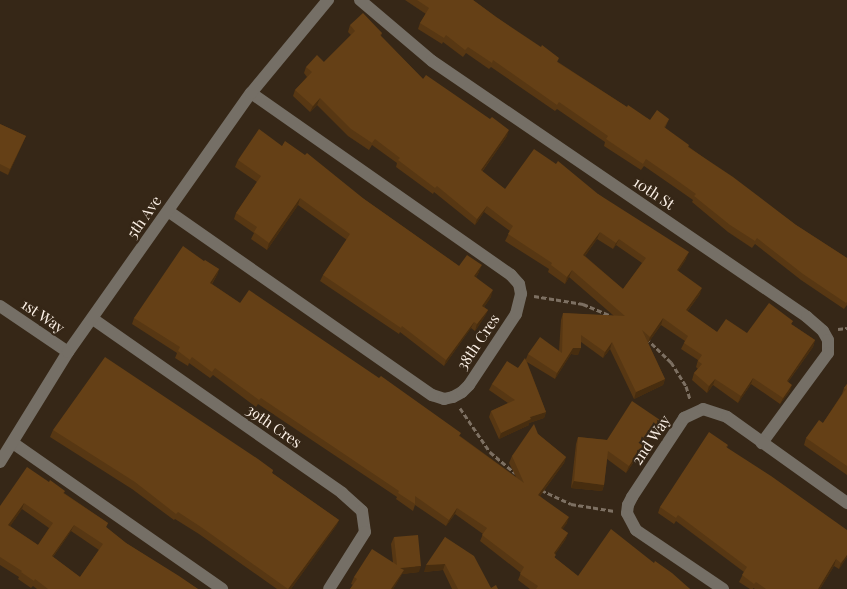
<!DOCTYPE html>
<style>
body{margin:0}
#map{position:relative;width:847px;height:589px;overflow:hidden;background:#362717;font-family:"Playfair Display",serif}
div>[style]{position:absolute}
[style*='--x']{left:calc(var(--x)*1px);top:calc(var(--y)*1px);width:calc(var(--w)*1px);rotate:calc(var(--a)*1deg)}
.path>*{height:3px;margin-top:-1.5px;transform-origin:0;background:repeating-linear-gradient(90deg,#7d7062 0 5px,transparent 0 7.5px)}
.minor>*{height:12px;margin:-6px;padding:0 6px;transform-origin:6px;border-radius:6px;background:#756f66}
.wall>*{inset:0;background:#573713}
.shaded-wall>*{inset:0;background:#472d0f}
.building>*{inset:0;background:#654016}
span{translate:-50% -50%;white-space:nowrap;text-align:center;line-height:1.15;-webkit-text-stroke:4.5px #362717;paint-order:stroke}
.street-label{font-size:15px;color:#fcf1e7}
</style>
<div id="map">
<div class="path">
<i style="--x:534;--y:296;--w:50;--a:9.3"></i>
<i style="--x:583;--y:304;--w:30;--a:23"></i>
<i style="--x:838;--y:329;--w:9;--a:-6"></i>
<i style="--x:646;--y:338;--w:35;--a:44"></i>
<i style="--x:671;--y:362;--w:28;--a:58"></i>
<i style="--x:686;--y:386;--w:14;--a:73"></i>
<i style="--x:460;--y:408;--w:53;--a:55.7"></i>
<i style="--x:490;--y:452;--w:33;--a:40"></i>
<i style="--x:541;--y:490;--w:33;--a:25"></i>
<i style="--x:571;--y:504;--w:44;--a:9.2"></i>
</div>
<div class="minor">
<i style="--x:360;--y:0;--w:94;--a:40.3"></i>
<i style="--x:432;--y:61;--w:454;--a:34.3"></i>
<i style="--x:807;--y:317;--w:21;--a:41"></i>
<i style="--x:823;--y:331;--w:10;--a:61"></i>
<i style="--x:828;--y:340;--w:13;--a:90"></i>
<i style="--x:828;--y:353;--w:112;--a:126.3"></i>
<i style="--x:168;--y:211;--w:322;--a:34.9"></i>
<i style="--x:432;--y:395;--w:13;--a:18"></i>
<i style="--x:444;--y:399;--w:9;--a:-13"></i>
<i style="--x:453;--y:397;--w:10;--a:-29"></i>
<i style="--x:462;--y:392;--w:10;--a:-45"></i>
<i style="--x:469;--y:385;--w:85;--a:-56.5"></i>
<i style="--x:516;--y:314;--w:21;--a:-76"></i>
<i style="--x:521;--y:294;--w:10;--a:-101"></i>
<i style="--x:519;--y:284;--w:12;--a:-132"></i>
<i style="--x:511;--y:275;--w:317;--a:-145"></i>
<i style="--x:0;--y:306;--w:82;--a:34.1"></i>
<i style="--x:93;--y:319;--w:304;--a:34.9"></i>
<i style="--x:342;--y:493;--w:27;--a:42"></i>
<i style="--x:362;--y:511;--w:21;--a:82"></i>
<i style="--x:365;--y:532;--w:67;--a:122.3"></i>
<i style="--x:13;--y:443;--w:255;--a:34.9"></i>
<i style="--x:0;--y:462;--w:129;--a:-58.3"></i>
<i style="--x:68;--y:352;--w:317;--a:-54.8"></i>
<i style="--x:251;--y:93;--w:121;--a:-50.4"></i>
<i style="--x:723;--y:589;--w:105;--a:-145.9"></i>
<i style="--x:636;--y:530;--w:19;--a:-118"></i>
<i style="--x:627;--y:513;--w:8;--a:-83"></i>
<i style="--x:628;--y:505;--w:9;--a:-63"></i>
<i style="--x:632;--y:497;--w:95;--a:-56.6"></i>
<i style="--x:684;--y:418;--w:21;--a:-25"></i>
<i style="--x:703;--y:409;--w:25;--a:18"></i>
<i style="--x:727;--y:417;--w:148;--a:35.6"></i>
</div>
<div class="wall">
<i style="clip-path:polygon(405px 0,473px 0,558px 62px,627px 107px,650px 120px,669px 119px,665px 128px,689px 147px,796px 225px,847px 258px,847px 305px,844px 309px,801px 280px,755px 244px,752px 248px,728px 232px,692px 202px,693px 200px,673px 186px,644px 166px,641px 170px,604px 146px,605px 142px,557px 109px,555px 111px,491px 67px,489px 69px,466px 53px,463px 57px,443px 42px,442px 44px,418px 29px,420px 23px,426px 14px)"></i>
<i style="clip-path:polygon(evenodd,350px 25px,382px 33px,381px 36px,423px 79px,507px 136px,482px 172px,505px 189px,598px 194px,686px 259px,678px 271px,700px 294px,687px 312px,717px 332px,747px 333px,793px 321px,791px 324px,815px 340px,813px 347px,788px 382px,790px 391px,780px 404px,751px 384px,738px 403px,713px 385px,707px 393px,692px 380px,694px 373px,698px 369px,696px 367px,698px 360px,681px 349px,685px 341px,661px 325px,648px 343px,665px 379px,663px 385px,634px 399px,610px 349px,603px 358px,581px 342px,578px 355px,571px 354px,555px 379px,527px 362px,546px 412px,544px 418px,529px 423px,529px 425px,499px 439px,489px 417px,491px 411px,508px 403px,489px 390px,492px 384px,518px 368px,526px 359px,528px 354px,559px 351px,561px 320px,563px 313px,614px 316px,569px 277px,565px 284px,548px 272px,549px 269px,505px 241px,510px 231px,484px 212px,475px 225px,434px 192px,433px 194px,396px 167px,397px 163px,372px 145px,369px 150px,348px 136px,317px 105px,310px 112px,293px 96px,295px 90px,307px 77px,304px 73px,306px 67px,324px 62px,351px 35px,348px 32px,350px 25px,597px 239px,613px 249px,616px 245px,642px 263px,623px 289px,585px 256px,597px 239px)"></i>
<i style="clip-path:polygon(0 124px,26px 136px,8px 175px,0 171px)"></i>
<i style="clip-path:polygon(282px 146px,364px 199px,459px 266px,479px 272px,476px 277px,491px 297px,484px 307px,488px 310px,485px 316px,475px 331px,471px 328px,444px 366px,400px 332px,399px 334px,320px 281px,323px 275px,347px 240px,298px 205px,267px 250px,251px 239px,254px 233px,234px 219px,236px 213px,257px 182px,235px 167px,238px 160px)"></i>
<i style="clip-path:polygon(204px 261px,219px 269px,217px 275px,212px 284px,240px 303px,460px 436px,516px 477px,509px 463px,512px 456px,538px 434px,566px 457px,564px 463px,540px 496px,567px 523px,562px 529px,568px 533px,565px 540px,555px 554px,555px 558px,578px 576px,654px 563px,690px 589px,530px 589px,518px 580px,521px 573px,480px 541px,483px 534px,455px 514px,446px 526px,415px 505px,413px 511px,396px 499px,397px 497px,258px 404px,256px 407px,213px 375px,210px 378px,189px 363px,188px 366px,175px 358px,177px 353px,132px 324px,134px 318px)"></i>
<i style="clip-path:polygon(847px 384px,847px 475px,804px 445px,806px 438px,823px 423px,842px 394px,844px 388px)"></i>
<i style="clip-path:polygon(660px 420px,658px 427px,626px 473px,607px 459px,604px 485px,602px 491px,571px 488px,576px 444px,578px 437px,607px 440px)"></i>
<i style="clip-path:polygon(53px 430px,273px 470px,272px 473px,339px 520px,336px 526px,291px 589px,277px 589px,199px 534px,175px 519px,174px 520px,132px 489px,50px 437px)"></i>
<i style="clip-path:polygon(728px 445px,727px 448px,847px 557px,839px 569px,834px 566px,820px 589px,755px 589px,753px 588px,753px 589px,750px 589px,739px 582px,744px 572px,676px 521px,674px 524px,658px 513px,660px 507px)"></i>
<i style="clip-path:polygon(evenodd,65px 491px,64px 493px,108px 523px,106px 527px,126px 543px,198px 589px,37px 589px,33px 586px,31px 588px,18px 579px,19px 577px,0 565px,0 506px,65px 491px,22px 509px,49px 528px,38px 545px,10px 526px,22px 509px,65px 491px,71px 531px,99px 550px,80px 577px,53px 557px,71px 531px)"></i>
<i style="clip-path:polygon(394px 537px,419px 572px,402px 574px,393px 589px,350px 589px,353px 585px,351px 584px,354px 577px,393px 563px,391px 544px)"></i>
<i style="clip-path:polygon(445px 537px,491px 588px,498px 589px,452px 589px,443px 570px,424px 572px)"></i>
</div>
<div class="shaded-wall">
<i style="clip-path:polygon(320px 98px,317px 105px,310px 112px,313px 106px)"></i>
<i style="clip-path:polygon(509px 130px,507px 136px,478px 177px,481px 170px)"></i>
<i style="clip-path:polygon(26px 136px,23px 143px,8px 175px,10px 169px)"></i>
<i style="clip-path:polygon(300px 198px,298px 205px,267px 250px,269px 243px)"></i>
<i style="clip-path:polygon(487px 206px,484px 212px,475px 225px,477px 219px)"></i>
<i style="clip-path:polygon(600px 232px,597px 239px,581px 261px,583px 255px)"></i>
<i style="clip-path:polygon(619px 239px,616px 245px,613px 249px,616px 243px)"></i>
<i style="clip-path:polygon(689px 252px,686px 259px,675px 276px,677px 270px)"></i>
<i style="clip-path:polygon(482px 265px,479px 272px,472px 283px,474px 276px)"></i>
<i style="clip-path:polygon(219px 269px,217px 275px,208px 289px,210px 283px)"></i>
<i style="clip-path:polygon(572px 270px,569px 277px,565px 284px,567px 277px)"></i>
<i style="clip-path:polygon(702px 288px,700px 294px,683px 317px,686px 310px)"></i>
<i style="clip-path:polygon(493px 290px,491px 297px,480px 313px,482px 306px)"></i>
<i style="clip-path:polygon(488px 310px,485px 316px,475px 331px,477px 324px)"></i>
<i style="clip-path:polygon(663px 318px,661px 325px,648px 343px,650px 337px)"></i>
<i style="clip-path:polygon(474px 322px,471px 328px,444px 366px,446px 360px)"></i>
<i style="clip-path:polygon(815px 340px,813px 347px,784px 387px,787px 381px)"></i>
<i style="clip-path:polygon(612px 342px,610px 349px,603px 358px,605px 352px)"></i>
<i style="clip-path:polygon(573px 348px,581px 348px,578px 355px,571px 354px,555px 379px,557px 373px)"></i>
<i style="clip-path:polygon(753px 378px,751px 384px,738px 403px,741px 396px)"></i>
<i style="clip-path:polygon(665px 379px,663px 385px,634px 399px,636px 392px)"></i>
<i style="clip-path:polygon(715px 379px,713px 385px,707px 393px,709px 386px)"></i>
<i style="clip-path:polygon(792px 385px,790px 391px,780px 404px,783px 398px)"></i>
<i style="clip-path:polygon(546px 412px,544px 418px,529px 423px,529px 425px,499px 439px,501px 433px,530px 417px)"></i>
<i style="clip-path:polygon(660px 420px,658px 427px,626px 473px,629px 466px)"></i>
<i style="clip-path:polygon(566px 457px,564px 463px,536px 501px,538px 495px)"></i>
<i style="clip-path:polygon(574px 481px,604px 485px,602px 491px,571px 488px)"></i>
<i style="clip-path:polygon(24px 503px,22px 509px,6px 532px,8px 525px)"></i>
<i style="clip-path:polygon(457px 508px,455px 514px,446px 526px,449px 520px)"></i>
<i style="clip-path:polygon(569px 517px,567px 523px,559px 535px,561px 528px)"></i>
<i style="clip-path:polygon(339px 520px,336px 526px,291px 589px,288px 589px)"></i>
<i style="clip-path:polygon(74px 525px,71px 531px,49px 562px,52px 556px)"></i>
<i style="clip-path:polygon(568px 533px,565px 540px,551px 560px,554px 553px)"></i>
<i style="clip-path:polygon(847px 555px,847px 557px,839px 569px,841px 563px)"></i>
<i style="clip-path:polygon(836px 559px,834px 566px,820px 589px,818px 589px)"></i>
<i style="clip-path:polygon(445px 564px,443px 570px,424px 572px,426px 565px)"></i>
<i style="clip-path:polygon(421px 566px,419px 572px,402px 574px,393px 589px,391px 589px,400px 568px)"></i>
</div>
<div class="building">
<i style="clip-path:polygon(417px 0,473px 0,496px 17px,541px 47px,542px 45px,559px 58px,557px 62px,627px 107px,628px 105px,650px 120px,657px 110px,669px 119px,664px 127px,689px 145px,688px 147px,733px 177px,796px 225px,847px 258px,847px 302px,846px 303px,803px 274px,757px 238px,755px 241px,730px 225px,694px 196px,696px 194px,675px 179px,646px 159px,643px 164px,606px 139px,608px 136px,559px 102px,557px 105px,493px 60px,492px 63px,468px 47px,465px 50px,446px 35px,444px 38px,420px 23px,429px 8px)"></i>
<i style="clip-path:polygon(evenodd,363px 13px,382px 33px,380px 35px,423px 79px,426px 75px,490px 119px,492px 117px,509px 130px,481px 170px,505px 189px,534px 149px,556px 164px,558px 161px,598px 194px,689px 252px,677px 270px,702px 288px,686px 310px,717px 332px,726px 319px,747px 333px,769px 303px,793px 321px,791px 324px,815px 340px,787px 381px,792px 385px,783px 398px,753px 378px,741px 396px,715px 379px,709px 386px,694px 373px,702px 364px,698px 361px,702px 355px,684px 343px,688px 336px,663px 318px,650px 337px,642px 330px,665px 379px,636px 392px,612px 342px,605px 352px,581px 335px,581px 348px,573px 348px,557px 373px,528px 354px,540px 337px,562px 353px,563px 313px,625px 316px,572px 270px,567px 277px,551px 265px,552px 263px,508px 234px,513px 226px,487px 206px,477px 219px,437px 186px,435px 188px,398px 160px,400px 158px,375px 139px,372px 143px,351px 129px,320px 98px,313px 106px,295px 90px,312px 72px,306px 67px,317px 55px,324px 62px,355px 31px,350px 25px,363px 13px,600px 232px,616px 243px,619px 239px,646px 258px,623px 289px,583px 255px,600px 232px)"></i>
<i style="clip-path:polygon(0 124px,26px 136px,10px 169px,0 164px)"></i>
<i style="clip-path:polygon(259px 129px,282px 146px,285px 141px,305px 155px,307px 153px,364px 199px,459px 266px,467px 255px,482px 265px,474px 276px,493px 290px,482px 306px,488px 310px,477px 324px,474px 322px,446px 360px,402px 326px,401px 328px,323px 275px,350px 234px,300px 198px,269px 243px,254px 232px,257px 227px,236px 213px,261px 176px,238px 160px)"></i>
<i style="clip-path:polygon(183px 246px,204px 261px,205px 260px,219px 269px,210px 283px,240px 303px,249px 290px,379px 378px,381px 376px,395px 386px,461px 433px,459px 436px,524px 483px,512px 456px,534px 424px,538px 434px,566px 457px,538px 495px,569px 517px,561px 528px,568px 533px,554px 553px,556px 555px,554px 557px,578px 576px,611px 529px,654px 563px,655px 561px,672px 573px,690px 589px,536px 589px,538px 586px,520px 574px,524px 567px,482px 535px,487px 528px,457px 508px,449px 520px,415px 496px,415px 504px,398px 493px,399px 491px,261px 398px,259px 400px,215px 368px,212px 372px,192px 357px,190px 360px,178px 351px,180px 347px,134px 318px)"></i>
<i style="clip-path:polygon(105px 357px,258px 459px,273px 470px,272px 473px,339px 520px,288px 589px,201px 527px,178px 512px,176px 514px,135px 482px,53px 430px)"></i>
<i style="clip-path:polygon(525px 358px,546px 412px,530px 417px,531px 419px,501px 433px,491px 411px,515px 400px,492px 384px,507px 361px,518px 368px)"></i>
<i style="clip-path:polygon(847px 384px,847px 466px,806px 438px,819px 420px,823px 423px,846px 389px,844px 388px)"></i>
<i style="clip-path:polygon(632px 401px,660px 420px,629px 466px,608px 451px,604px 485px,574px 481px,578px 437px,607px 440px)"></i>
<i style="clip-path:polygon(709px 432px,728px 445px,726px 447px,771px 476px,847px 530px,847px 555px,841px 563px,836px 559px,818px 589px,766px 589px,756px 582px,754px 584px,742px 575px,747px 567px,678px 515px,676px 518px,660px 507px)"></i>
<i style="clip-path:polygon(evenodd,27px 467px,49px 482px,50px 480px,65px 491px,63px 493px,108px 523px,106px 527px,126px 543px,179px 576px,198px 589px,48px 589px,35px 579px,34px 581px,21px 572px,22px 571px,0 557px,0 506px,27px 467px,24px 503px,53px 523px,38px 545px,8px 525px,24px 503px,27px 467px,74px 525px,103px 544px,80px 577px,52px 556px,74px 525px)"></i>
<i style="clip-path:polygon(418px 535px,421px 566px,400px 568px,404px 570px,391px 589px,350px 589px,357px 579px,354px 577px,372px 549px,397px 565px,394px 537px)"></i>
<i style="clip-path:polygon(445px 537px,474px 556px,491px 588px,496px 585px,498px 589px,458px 589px,445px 564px,426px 565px)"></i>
</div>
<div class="street-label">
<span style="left:654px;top:193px;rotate:34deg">10th St</span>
<span style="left:144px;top:217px;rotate:-55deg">5th Ave</span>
<span style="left:43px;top:316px;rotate:34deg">1st Way</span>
<span style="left:478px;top:342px;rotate:-56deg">38th Cres</span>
<span style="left:274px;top:426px;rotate:35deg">39th Cres</span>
<span style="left:651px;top:440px;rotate:-56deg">2nd Way</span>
</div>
</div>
